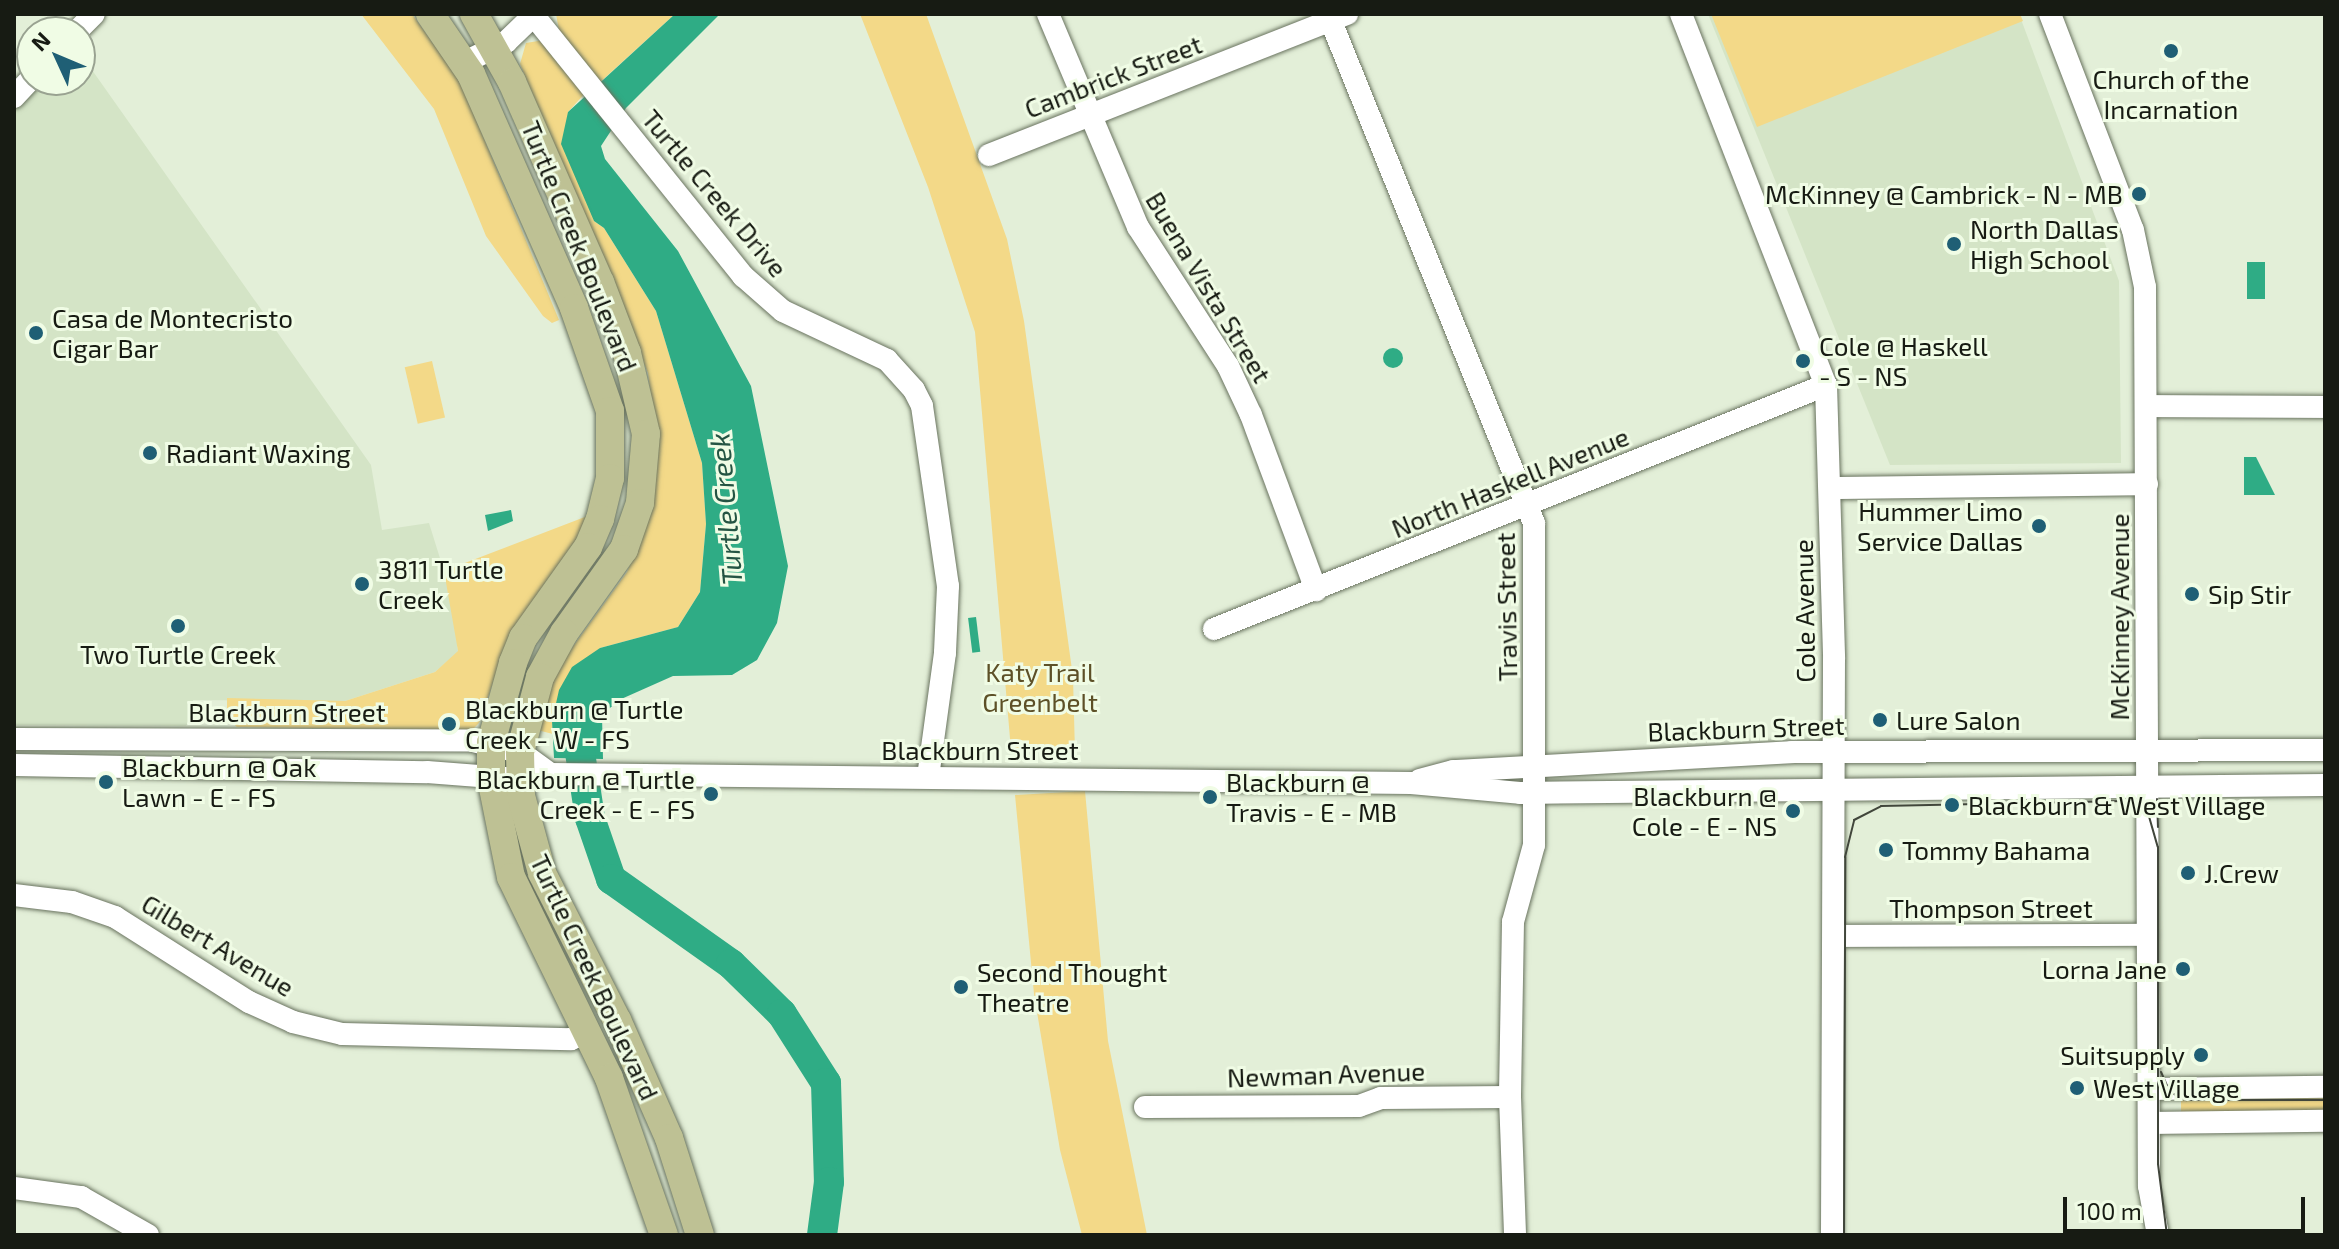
<!DOCTYPE html>
<style>
body{margin:0}
#map{position:relative;width:2339px;height:1249px;overflow:hidden;background:#e3efd8;font-family:"Exo 2",sans-serif}
div>[style]{position:absolute}
[style*='--x']{left:calc(var(--x)*1px);top:calc(var(--y)*1px);width:calc(var(--w)*1px);rotate:calc(var(--a)*1deg)}
.built>*{inset:0;background:#d4e4c6}
.green>*{inset:0;background:#f3d988;transform-origin:0 0}
.water>*{inset:0;background:#2fac85;transform-origin:0 0}
.round{border-radius:50%}
.river>*{height:30px;margin:-15px;padding:0 15px;transform-origin:15px;border-radius:15px;background:#2fac85}
.roads{filter:drop-shadow(0 0 2px #69735f) drop-shadow(0 0 2px #69735f)}
.minor>*{height:22px;margin:-11px;padding:0 11px;transform-origin:11px;border-radius:11px;background:#fff}
.major>*{height:28px;margin:-14px;padding:0 14px;transform-origin:14px;border-radius:14px;background:#bec194}
.tram>*{height:2px;margin:-1px;padding:0 1px;transform-origin:1px;border-radius:1px;background:#41463b}
.dots>*{width:22px;height:22px;translate:-50% -50%;box-sizing:border-box;border:4px solid #f0fce5;border-radius:50%}
span{translate:-50% -50%;white-space:nowrap;text-align:center;line-height:1.15;-webkit-text-stroke:6px #f0fce5;paint-order:stroke}
.street-label{font-size:26px;color:#171b13}
.poi-label{font-size:26px;color:#171b13}
.right{translate:-100% -50%;text-align:right}
.left{translate:0 -50%;text-align:left}
.park-label{font-size:26px;color:#5d5027}
.water-label{font-size:28px;color:#245443;font-style:italic}
.frame{position:absolute;inset:0;border:16px solid #171b13;pointer-events:none}
.north{position:absolute;left:16px;top:16px;width:80px;height:80px;box-sizing:border-box;background:#f0fce5;border:2px solid #99a291;border-radius:50%;rotate:314deg;font-size:22px;font-weight:700;line-height:32px;text-align:center;color:#171b13}
.north::after{content:'';display:block;margin:auto;width:28px;height:36px;background:#1f5f75;clip-path:polygon(50% 0,100% 100%,50% 72%,0 100%)}
.scale{position:absolute;left:2063px;top:1197px;width:242px;height:36px;box-sizing:border-box;border:4px solid #171b13;border-top:0;padding-left:10px;font-size:24px;line-height:28px;white-space:nowrap;color:#171b13;-webkit-text-stroke:6px #f0fce5;paint-order:stroke}
</style>
<div id="map">
<div class="built">
<i style="clip-path:polygon(1708px 14px,2019px 14px,2119px 281px,2121px 463px,1890px 465px)"></i>
<i style="clip-path:polygon(80px 53px,371px 465px,382px 530px,429px 523px,453px 600px,458px 652px,435px 672px,345px 701px,193px 700px,193px 718px,186px 726px,14px 725px,14px 110px,43px 80px,80px 80px)"></i>
</div>
<div class="green">
<i style="clip-path:polygon(361px 14px,412px 14px,460px 81px,559px 320px,552px 323px,543px 316px,486px 236px,434px 109px)"></i>
<i style="clip-path:polygon(556px 14px,675px 14px,598px 84px,560px 36px)"></i>
<i style="clip-path:polygon(860px 14px,926px 14px,1007px 239px,1024px 321px,1073px 677px,1075px 753px,1011px 750px,975px 332px,928px 187px)"></i>
<i style="clip-path:polygon(1711px 14px,2020px 14px,2023px 21px,1757px 127px)"></i>
<i style="clip-path:polygon(544px 40px,587px 91px,568px 112px,594px 221px,604px 228px,656px 311px,702px 463px,706px 524px,700px 592px,678px 627px,600px 648px,552px 721px,553px 734px,537px 730px,551px 677px,627px 572px,644px 532px,658px 455px,648px 373px,520px 64px,526px 43px)"></i>
<i style="left:432px;top:361px;width:58px;height:28px;rotate:77deg"></i>
<i style="clip-path:polygon(590px 515px,577px 542px,507px 642px,479px 723px,472px 730px,237px 727px,227px 718px,227px 698px,345px 701px,435px 672px,458px 651px,444px 571px)"></i>
<i style="clip-path:polygon(1085px 791px,1108px 1041px,1147px 1235px,1082px 1235px,1060px 1150px,1034px 994px,1015px 795px)"></i>
<i style="left:2325px;top:1094px;width:19px;height:144px;rotate:90deg"></i>
</div>
<div class="water">
<i style="clip-path:polygon(675px 14px,720px 14px,626px 108px,601px 146px,605px 159px,678px 251px,751px 386px,788px 566px,777px 623px,757px 660px,732px 675px,673px 676px,619px 700px,602px 715px,603px 759px,554px 758px,552px 721px,559px 690px,572px 667px,600px 648px,678px 627px,700px 592px,706px 524px,702px 463px,656px 311px,604px 228px,594px 221px,561px 144px,568px 112px)"></i>
<i style="left:2247px;top:262px;width:18px;height:37px"></i>
<i class="round" style="left:1383px;top:348px;width:20px;height:20px"></i>
<i style="clip-path:polygon(2244px 457px,2256px 457px,2275px 495px,2244px 495px)"></i>
<i style="clip-path:polygon(511px 510px,513px 521px,488px 531px,485px 515px)"></i>
<i style="left:976px;top:617px;width:35px;height:8px;rotate:83deg"></i>
</div>
<div class="river">
<i style="--x:585;--y:719;--w:28;--a:103"></i>
<i style="--x:579;--y:746;--w:73;--a:81.3"></i>
<i style="--x:590;--y:818;--w:65;--a:71"></i>
<i style="--x:611;--y:879;--w:147;--a:35.3"></i>
<i style="--x:731;--y:964;--w:71;--a:44.4"></i>
<i style="--x:782;--y:1014;--w:82;--a:57.5"></i>
<i style="--x:826;--y:1083;--w:99;--a:88.3"></i>
<i style="--x:829;--y:1182;--w:53;--a:97.5"></i>
</div>
<div class="roads">
<div class="minor">
<i style="--x:1048;--y:14;--w:231;--a:67.1"></i>
<i style="--x:1138;--y:227;--w:166;--a:57.1"></i>
<i style="--x:1228;--y:366;--w:54;--a:64.9"></i>
<i style="--x:1251;--y:415;--w:187;--a:69.6"></i>
<i style="--x:1328;--y:14;--w:549;--a:67.97"></i>
<i style="--x:1534;--y:523;--w:322;--a:90"></i>
<i style="--x:1534;--y:845;--w:80;--a:105.3"></i>
<i style="--x:1513;--y:922;--w:175;--a:91"></i>
<i style="--x:1510;--y:1097;--w:138;--a:87.9"></i>
<i style="--x:1681;--y:14;--w:398;--a:68.7"></i>
<i style="--x:1826;--y:385;--w:274;--a:88.3"></i>
<i style="--x:1834;--y:659;--w:576;--a:90.2"></i>
<i style="--x:2050;--y:14;--w:231;--a:69"></i>
<i style="--x:2133;--y:230;--w:58;--a:78.1"></i>
<i style="--x:2145;--y:287;--w:899;--a:89.75"></i>
<i style="--x:2149;--y:1186;--w:50;--a:79.6"></i>
<i style="--x:534;--y:16;--w:334;--a:51.2"></i>
<i style="--x:743;--y:276;--w:53;--a:41.2"></i>
<i style="--x:783;--y:311;--w:115;--a:25.2"></i>
<i style="--x:887;--y:360;--w:40;--a:48"></i>
<i style="--x:914;--y:390;--w:18;--a:63"></i>
<i style="--x:922;--y:406;--w:182;--a:81.8"></i>
<i style="--x:948;--y:586;--w:67;--a:92.6"></i>
<i style="--x:945;--y:653;--w:125;--a:97.8"></i>
<i style="--x:76;--y:32;--w:25;--a:-45"></i>
<i style="--x:465;--y:62;--w:46;--a:-26"></i>
<i style="--x:506;--y:42;--w:40;--a:-44"></i>
<i style="--x:14;--y:97;--w:26;--a:-47"></i>
<i style="--x:989;--y:155;--w:385;--a:-21.5"></i>
<i style="--x:2146;--y:406;--w:179;--a:0.3"></i>
<i style="--x:1830;--y:488;--w:317;--a:-0.7"></i>
<i style="--x:1214;--y:629;--w:659;--a:-21.74"></i>
<i style="--x:14;--y:739;--w:459;--a:0.2"></i>
<i style="--x:473;--y:741;--w:48;--a:13.2"></i>
<i style="--x:520;--y:752;--w:37;--a:36"></i>
<i style="--x:14;--y:765;--w:413;--a:1"></i>
<i style="--x:427;--y:772;--w:91;--a:4.4"></i>
<i style="--x:518;--y:779;--w:32;--a:-9"></i>
<i style="--x:550;--y:774;--w:861;--a:0.6"></i>
<i style="--x:1411;--y:783;--w:109;--a:5.2"></i>
<i style="--x:1520;--y:793;--w:805;--a:-0.57"></i>
<i style="--x:1420;--y:780;--w:35;--a:-15"></i>
<i style="--x:1454;--y:771;--w:339;--a:-3.2"></i>
<i style="--x:1792;--y:752;--w:533;--a:-0.21"></i>
<i style="--x:14;--y:895;--w:58;--a:6.9"></i>
<i style="--x:72;--y:902;--w:46;--a:19.2"></i>
<i style="--x:115;--y:917;--w:159;--a:32.4"></i>
<i style="--x:249;--y:1002;--w:48;--a:24.4"></i>
<i style="--x:293;--y:1022;--w:50;--a:13.8"></i>
<i style="--x:342;--y:1034;--w:229;--a:1.3"></i>
<i style="--x:571;--y:1039;--w:16;--a:-22"></i>
<i style="--x:1834;--y:936;--w:314;--a:-0.2"></i>
<i style="--x:2149;--y:1089;--w:176;--a:-0.7"></i>
<i style="--x:1145;--y:1107;--w:214;--a:-0.3"></i>
<i style="--x:1359;--y:1106;--w:23;--a:-20"></i>
<i style="--x:1381;--y:1098;--w:129;--a:-0.4"></i>
<i style="--x:2149;--y:1123;--w:176;--a:-0.7"></i>
<i style="--x:14;--y:1188;--w:68;--a:7.7"></i>
<i style="--x:81;--y:1197;--w:77;--a:29.6"></i>
</div>
<div class="major">
<i style="--x:430;--y:14;--w:73;--a:55.7"></i>
<i style="--x:471;--y:74;--w:256;--a:66.2"></i>
<i style="--x:574;--y:308;--w:109;--a:70.7"></i>
<i style="--x:610;--y:411;--w:67;--a:90"></i>
<i style="--x:610;--y:478;--w:42;--a:103.7"></i>
<i style="--x:600;--y:519;--w:30;--a:113"></i>
<i style="--x:588;--y:547;--w:112;--a:125.5"></i>
<i style="--x:523;--y:638;--w:27;--a:112"></i>
<i style="--x:513;--y:663;--w:83;--a:105.4"></i>
<i style="--x:491;--y:743;--w:35;--a:90"></i>
<i style="--x:491;--y:778;--w:101;--a:78.6"></i>
<i style="--x:511;--y:877;--w:224;--a:64"></i>
<i style="--x:609;--y:1078;--w:166;--a:70.7"></i>
<i style="--x:474;--y:14;--w:78;--a:60.8"></i>
<i style="--x:512;--y:82;--w:219;--a:66.3"></i>
<i style="--x:600;--y:282;--w:76;--a:69.2"></i>
<i style="--x:627;--y:353;--w:83;--a:76.8"></i>
<i style="--x:646;--y:434;--w:69;--a:95"></i>
<i style="--x:640;--y:503;--w:49;--a:109.2"></i>
<i style="--x:624;--y:549;--w:103;--a:125.5"></i>
<i style="--x:564;--y:633;--w:50;--a:118.6"></i>
<i style="--x:540;--y:677;--w:78;--a:104.9"></i>
<i style="--x:520;--y:752;--w:44;--a:88.7"></i>
<i style="--x:521;--y:796;--w:80;--a:74.7"></i>
<i style="--x:542;--y:873;--w:165;--a:63"></i>
<i style="--x:617;--y:1020;--w:129;--a:66.2"></i>
<i style="--x:669;--y:1138;--w:102;--a:72.3"></i>
</div>
</div>
<div class="tram">
<i style="--x:2157;--y:799;--w:28;--a:88"></i>
<i style="--x:2161;--y:1072;--w:22;--a:66"></i>
<i style="--x:2170;--y:1092;--w:18;--a:27"></i>
<i style="--x:2186;--y:1100;--w:139;--a:0"></i>
<i style="--x:1844;--y:1235;--w:378;--a:-89.8"></i>
<i style="--x:1845;--y:857;--w:38;--a:-76"></i>
<i style="--x:1854;--y:820;--w:30;--a:-27"></i>
<i style="--x:1881;--y:806;--w:242;--a:-1.2"></i>
<i style="--x:2123;--y:801;--w:28;--a:26"></i>
<i style="--x:2148;--y:813;--w:35;--a:74"></i>
<i style="--x:2158;--y:847;--w:317;--a:90"></i>
<i style="--x:2158;--y:1164;--w:72;--a:82.8"></i>
</div>
<div class="dots">
<i style="left:2171px;top:51px;background:#1f5f75"></i>
<i style="left:2139px;top:194px;background:#1f5f75"></i>
<i style="left:1954px;top:244px;background:#1f5f75"></i>
<i style="left:36px;top:333px;background:#1f5f75"></i>
<i style="left:1803px;top:361px;background:#1f5f75"></i>
<i style="left:150px;top:453px;background:#1f5f75"></i>
<i style="left:2039px;top:526px;background:#1f5f75"></i>
<i style="left:362px;top:584px;background:#1f5f75"></i>
<i style="left:2192px;top:594px;background:#1f5f75"></i>
<i style="left:178px;top:626px;background:#1f5f75"></i>
<i style="left:1880px;top:720px;background:#1f5f75"></i>
<i style="left:449px;top:724px;background:#1f5f75"></i>
<i style="left:106px;top:782px;background:#1f5f75"></i>
<i style="left:711px;top:794px;background:#1f5f75"></i>
<i style="left:1210px;top:797px;background:#1f5f75"></i>
<i style="left:1952px;top:805px;background:#1f5f75"></i>
<i style="left:1793px;top:811px;background:#1f5f75"></i>
<i style="left:1886px;top:850px;background:#1f5f75"></i>
<i style="left:2188px;top:873px;background:#1f5f75"></i>
<i style="left:2183px;top:969px;background:#1f5f75"></i>
<i style="left:961px;top:987px;background:#1f5f75"></i>
<i style="left:2201px;top:1055px;background:#1f5f75"></i>
<i style="left:2077px;top:1088px;background:#1f5f75"></i>
</div>
<div class="street-label">
<span style="left:1113px;top:76px;rotate:-21deg">Cambrick Street</span>
<span style="left:715px;top:193px;rotate:50deg">Turtle Creek Drive</span>
<span style="left:580px;top:246px;rotate:68deg">Turtle Creek Boulevard</span>
<span style="left:1209px;top:287px;rotate:59deg">Buena Vista Street</span>
<span style="left:1510px;top:482px;rotate:-22deg">North Haskell Avenue</span>
<span style="left:1506px;top:607px;rotate:-91deg">Travis Street</span>
<span style="left:1804px;top:611px;rotate:-91deg">Cole Avenue</span>
<span style="left:2119px;top:617px;rotate:-90deg">McKinney Avenue</span>
<span style="left:287px;top:712px">Blackburn Street</span>
<span style="left:1746px;top:728px;rotate:-2deg">Blackburn Street</span>
<span style="left:980px;top:750px">Blackburn Street</span>
<span style="left:1991px;top:908px">Thompson Street</span>
<span style="left:218px;top:945px;rotate:31deg">Gilbert Avenue</span>
<span style="left:595px;top:977px;rotate:65deg">Turtle Creek Boulevard</span>
<span style="left:1326px;top:1074px;rotate:-2deg">Newman Avenue</span>
</div>
<div class="poi-label">
<span style="left:2171px;top:94px">Church of the<br>Incarnation</span>
<span class="right" style="left:2123px;top:194px">McKinney @ Cambrick - N - MB</span>
<span class="left" style="left:1970px;top:244px">North Dallas<br>High School</span>
<span class="left" style="left:52px;top:333px">Casa de Montecristo<br>Cigar Bar</span>
<span class="left" style="left:1819px;top:361px">Cole @ Haskell<br>- S - NS</span>
<span class="left" style="left:166px;top:453px">Radiant Waxing</span>
<span class="right" style="left:2023px;top:526px">Hummer Limo<br>Service Dallas</span>
<span class="left" style="left:378px;top:584px">3811 Turtle<br>Creek</span>
<span class="left" style="left:2208px;top:594px">Sip Stir</span>
<span style="left:178px;top:654px">Two Turtle Creek</span>
<span class="left" style="left:465px;top:724px">Blackburn @ Turtle<br>Creek - W - FS</span>
<span class="left" style="left:1896px;top:720px">Lure Salon</span>
<span class="left" style="left:122px;top:782px">Blackburn @ Oak<br>Lawn - E - FS</span>
<span class="right" style="left:695px;top:794px">Blackburn @ Turtle<br>Creek - E - FS</span>
<span class="left" style="left:1226px;top:797px">Blackburn @<br>Travis - E - MB</span>
<span class="right" style="left:1777px;top:811px">Blackburn @<br>Cole - E - NS</span>
<span class="left" style="left:1968px;top:805px">Blackburn &amp; West Village</span>
<span class="left" style="left:1902px;top:850px">Tommy Bahama</span>
<span class="left" style="left:2204px;top:873px">J.Crew</span>
<span class="right" style="left:2167px;top:969px">Lorna Jane</span>
<span class="left" style="left:977px;top:987px">Second Thought<br>Theatre</span>
<span class="right" style="left:2185px;top:1055px">Suitsupply</span>
<span class="left" style="left:2093px;top:1088px">West Village</span>
</div>
<div class="park-label">
<span style="left:1040px;top:687px">Katy Trail<br>Greenbelt</span>
</div>
<div class="water-label">
<span style="left:725px;top:509px;rotate:-95deg">Turtle Creek</span>
</div>
<div class="frame"></div>
<div class="north">N</div>
<div class="scale">100 m</div>
</div>
